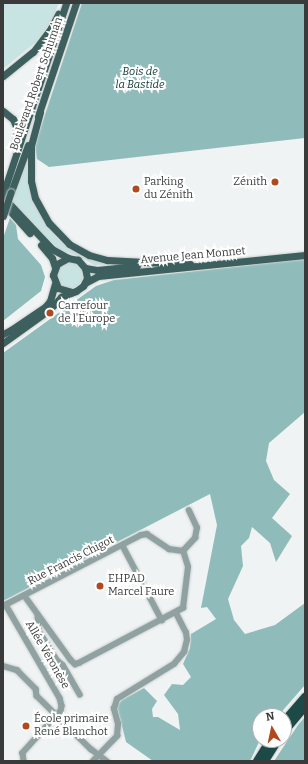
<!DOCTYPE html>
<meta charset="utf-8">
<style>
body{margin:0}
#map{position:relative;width:308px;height:764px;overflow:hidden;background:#eff3f3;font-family:Bitter,serif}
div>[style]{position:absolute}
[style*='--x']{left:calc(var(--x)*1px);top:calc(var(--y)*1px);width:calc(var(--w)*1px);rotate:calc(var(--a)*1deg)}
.green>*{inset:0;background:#c8e4e2}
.round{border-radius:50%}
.forest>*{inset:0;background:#8fbcba}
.roads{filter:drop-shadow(0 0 1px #cbcece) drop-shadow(0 0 1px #cbcece)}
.minor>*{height:5.5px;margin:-2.75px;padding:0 2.75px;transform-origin:2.75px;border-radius:2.75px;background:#8fa2a1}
.major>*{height:7px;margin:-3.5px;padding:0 3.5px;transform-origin:3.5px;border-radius:3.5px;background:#3d605e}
.highway>*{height:8px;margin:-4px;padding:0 4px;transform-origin:4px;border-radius:4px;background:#1d4947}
.bridges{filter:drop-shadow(0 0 1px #cbcece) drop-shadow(0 0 1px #cbcece)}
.major-bridge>*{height:7px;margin:-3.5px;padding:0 3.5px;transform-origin:3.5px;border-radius:3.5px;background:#3d605e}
.dots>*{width:11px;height:11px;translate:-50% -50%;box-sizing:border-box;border:2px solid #fff;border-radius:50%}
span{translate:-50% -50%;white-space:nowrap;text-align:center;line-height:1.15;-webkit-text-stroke:4px #fff;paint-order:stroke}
.park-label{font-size:11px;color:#0e3938;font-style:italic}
.street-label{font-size:11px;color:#393b3b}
.poi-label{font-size:11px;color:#393b3b}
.right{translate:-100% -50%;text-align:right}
.left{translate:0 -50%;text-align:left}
.frame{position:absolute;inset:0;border:4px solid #393b3b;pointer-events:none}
.north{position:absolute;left:252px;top:708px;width:40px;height:40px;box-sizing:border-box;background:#fff;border:1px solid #b0b1b1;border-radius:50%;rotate:351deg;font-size:11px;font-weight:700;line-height:16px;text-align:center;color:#393b3b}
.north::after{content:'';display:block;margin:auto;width:14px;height:18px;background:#b04a1e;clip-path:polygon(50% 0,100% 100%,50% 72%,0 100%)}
</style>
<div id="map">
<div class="green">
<i style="clip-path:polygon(3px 3px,59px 3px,52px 20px,36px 42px,3px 69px)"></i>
<i style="clip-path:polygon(26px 159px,29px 186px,46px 224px,58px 239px,72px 248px,117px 264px,94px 265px,78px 256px,59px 250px,13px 202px)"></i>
<i class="round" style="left:57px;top:262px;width:26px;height:26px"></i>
</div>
<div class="forest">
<i style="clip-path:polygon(82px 3px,305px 3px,305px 138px,49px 167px,37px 159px,35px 145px)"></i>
<i style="clip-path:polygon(10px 218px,16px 225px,18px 239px,41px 265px,45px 277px,41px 291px,3px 321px,3px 238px)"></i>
<i style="clip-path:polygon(305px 259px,305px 412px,269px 443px,266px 461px,274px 480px,290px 494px,272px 518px,292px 536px,276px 562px,270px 543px,252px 527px,249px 538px,241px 546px,243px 566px,228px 599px,234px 620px,245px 634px,275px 625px,305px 603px,305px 685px,278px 716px,260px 716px,260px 740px,250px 761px,153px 761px,126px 742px,117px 706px,122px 700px,144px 688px,157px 701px,152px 709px,153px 717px,158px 717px,180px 730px,178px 714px,164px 695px,172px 684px,183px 685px,191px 677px,183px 664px,190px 648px,191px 634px,216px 619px,207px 607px,201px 608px,217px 525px,210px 494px,3px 601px,3px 353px,96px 286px,114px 280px)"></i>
<i style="clip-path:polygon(305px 717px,305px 761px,274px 761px,298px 725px)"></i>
</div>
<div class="roads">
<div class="minor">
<i style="--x:123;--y:546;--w:84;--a:62.2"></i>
<i style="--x:25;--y:596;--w:79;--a:54.3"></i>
<i style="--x:71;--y:660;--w:6;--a:45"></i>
<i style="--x:75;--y:664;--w:4;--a:-14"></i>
<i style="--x:79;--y:663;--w:118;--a:-27.9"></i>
<i style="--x:183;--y:608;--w:41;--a:-83"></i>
<i style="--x:188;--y:567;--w:17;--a:-107"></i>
<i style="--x:6;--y:605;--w:108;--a:59.9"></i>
<i style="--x:60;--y:698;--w:8;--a:76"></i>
<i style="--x:62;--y:706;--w:5;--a:101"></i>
<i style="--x:61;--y:711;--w:57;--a:132.1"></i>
<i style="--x:23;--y:753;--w:8;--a:83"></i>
<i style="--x:3;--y:606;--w:155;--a:-27.2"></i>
<i style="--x:141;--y:535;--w:6;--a:-9"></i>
<i style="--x:147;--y:534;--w:27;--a:34"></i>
<i style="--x:169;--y:549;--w:14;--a:8"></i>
<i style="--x:183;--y:551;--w:18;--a:-47"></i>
<i style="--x:195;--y:538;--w:10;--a:-79"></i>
<i style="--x:197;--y:528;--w:19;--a:-115"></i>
<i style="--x:38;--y:615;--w:16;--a:86"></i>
<i style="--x:39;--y:631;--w:36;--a:58"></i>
<i style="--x:58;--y:661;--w:6;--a:39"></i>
<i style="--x:63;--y:665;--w:34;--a:60"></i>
<i style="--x:3;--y:666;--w:15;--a:16"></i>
<i style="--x:17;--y:670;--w:27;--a:45"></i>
<i style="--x:36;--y:689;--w:7;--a:82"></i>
<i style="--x:37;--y:696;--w:76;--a:44.5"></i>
<i style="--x:91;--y:749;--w:20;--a:37"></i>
<i style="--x:93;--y:761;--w:35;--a:-46"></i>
<i style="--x:117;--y:736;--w:12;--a:-85"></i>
<i style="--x:118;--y:724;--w:16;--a:-105"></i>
<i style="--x:114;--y:709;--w:10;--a:-73"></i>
<i style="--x:117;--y:699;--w:67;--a:-31.6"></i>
<i style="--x:174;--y:664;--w:16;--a:-50"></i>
<i style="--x:184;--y:652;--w:12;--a:-76"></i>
<i style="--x:187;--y:640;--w:7;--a:-98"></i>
<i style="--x:186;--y:633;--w:22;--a:-117"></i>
</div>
<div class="major">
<i style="--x:3;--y:76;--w:38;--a:-39"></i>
<i style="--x:33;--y:52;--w:30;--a:-53"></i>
<i style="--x:51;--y:28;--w:16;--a:-63"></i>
<i style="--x:3;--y:111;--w:13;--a:39"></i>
<i style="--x:13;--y:119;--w:11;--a:68"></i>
<i style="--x:17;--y:129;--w:15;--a:94"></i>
<i style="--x:40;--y:112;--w:35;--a:105"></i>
<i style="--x:31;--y:146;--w:35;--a:90"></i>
<i style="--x:31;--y:181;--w:17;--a:77"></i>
<i style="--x:35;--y:198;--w:29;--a:61"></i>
<i style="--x:49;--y:223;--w:29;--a:46"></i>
<i style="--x:69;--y:244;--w:23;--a:29"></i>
<i style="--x:89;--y:255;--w:19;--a:16"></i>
<i style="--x:107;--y:260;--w:57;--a:3"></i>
<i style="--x:38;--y:116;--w:119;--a:-71.4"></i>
<i style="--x:11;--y:192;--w:50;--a:-70.1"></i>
<i style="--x:3;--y:194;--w:201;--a:-71.7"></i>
<i style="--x:3;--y:197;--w:71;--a:46.7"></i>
<i style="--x:52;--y:249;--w:18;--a:29"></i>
<i style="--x:9;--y:210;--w:31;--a:48"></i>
<i style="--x:41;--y:245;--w:17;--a:50"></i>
<i style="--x:52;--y:258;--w:9;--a:72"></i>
<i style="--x:161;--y:263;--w:29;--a:2"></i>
<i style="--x:85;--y:268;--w:12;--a:9"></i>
<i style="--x:97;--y:270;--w:40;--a:-5.7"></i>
<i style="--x:85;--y:283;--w:15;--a:-28"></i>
<i style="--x:98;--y:276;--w:208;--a:-5.8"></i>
<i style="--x:3;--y:334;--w:9;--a:-27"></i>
<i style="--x:11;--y:330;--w:41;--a:-34.1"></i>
<i style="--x:45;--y:307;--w:8;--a:-50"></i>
<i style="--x:50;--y:301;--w:18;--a:-74"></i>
<i style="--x:3;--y:343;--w:57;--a:-35.7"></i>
<i style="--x:49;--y:310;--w:18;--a:-47"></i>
<i style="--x:61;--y:297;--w:16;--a:-22"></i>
<i style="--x:76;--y:291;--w:9;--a:-36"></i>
<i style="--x:83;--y:286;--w:9;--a:-63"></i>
<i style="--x:87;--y:278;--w:10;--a:-101"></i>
<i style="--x:85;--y:268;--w:11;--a:-131"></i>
<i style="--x:78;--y:260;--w:10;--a:-169"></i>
<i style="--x:68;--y:258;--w:13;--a:151"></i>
<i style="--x:57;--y:264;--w:12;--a:110"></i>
<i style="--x:53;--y:275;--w:14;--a:69"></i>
<i style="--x:58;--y:288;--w:15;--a:16"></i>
</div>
<div class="highway">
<i style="--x:284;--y:721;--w:32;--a:-49"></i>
<i style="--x:284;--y:732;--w:33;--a:-50"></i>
<i style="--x:257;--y:761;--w:25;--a:-58"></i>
<i style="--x:265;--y:761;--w:25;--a:-58"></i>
</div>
</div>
<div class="bridges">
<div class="major-bridge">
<i style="--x:3;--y:216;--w:25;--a:-72"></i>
</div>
</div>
<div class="dots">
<i style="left:275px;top:182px;background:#b04a1e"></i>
<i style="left:136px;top:189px;background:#b04a1e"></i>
<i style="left:50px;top:313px;background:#b04a1e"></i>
<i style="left:100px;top:586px;background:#b04a1e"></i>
<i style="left:26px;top:726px;background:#b04a1e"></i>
</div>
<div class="park-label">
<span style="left:140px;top:79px">Bois de<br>la Bastide</span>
</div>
<div class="street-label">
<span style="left:37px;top:84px;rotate:-71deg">Boulevard Robert Schuman</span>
<span style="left:193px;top:256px;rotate:-5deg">Avenue Jean Monnet</span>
<span style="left:71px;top:561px;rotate:-27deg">Rue Francis Chigot</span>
<span style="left:47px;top:655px;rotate:60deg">Allée Véronèse</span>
</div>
<div class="poi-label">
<span class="right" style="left:267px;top:182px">Zénith</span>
<span class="left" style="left:144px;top:189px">Parking<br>du Zénith</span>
<span class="left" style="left:58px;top:313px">Carrefour<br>de l'Europe</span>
<span class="left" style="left:108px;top:586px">EHPAD<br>Marcel Faure</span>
<span class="left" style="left:34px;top:726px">École primaire<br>René Blanchot</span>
</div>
<div class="frame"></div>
<div class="north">N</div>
</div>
